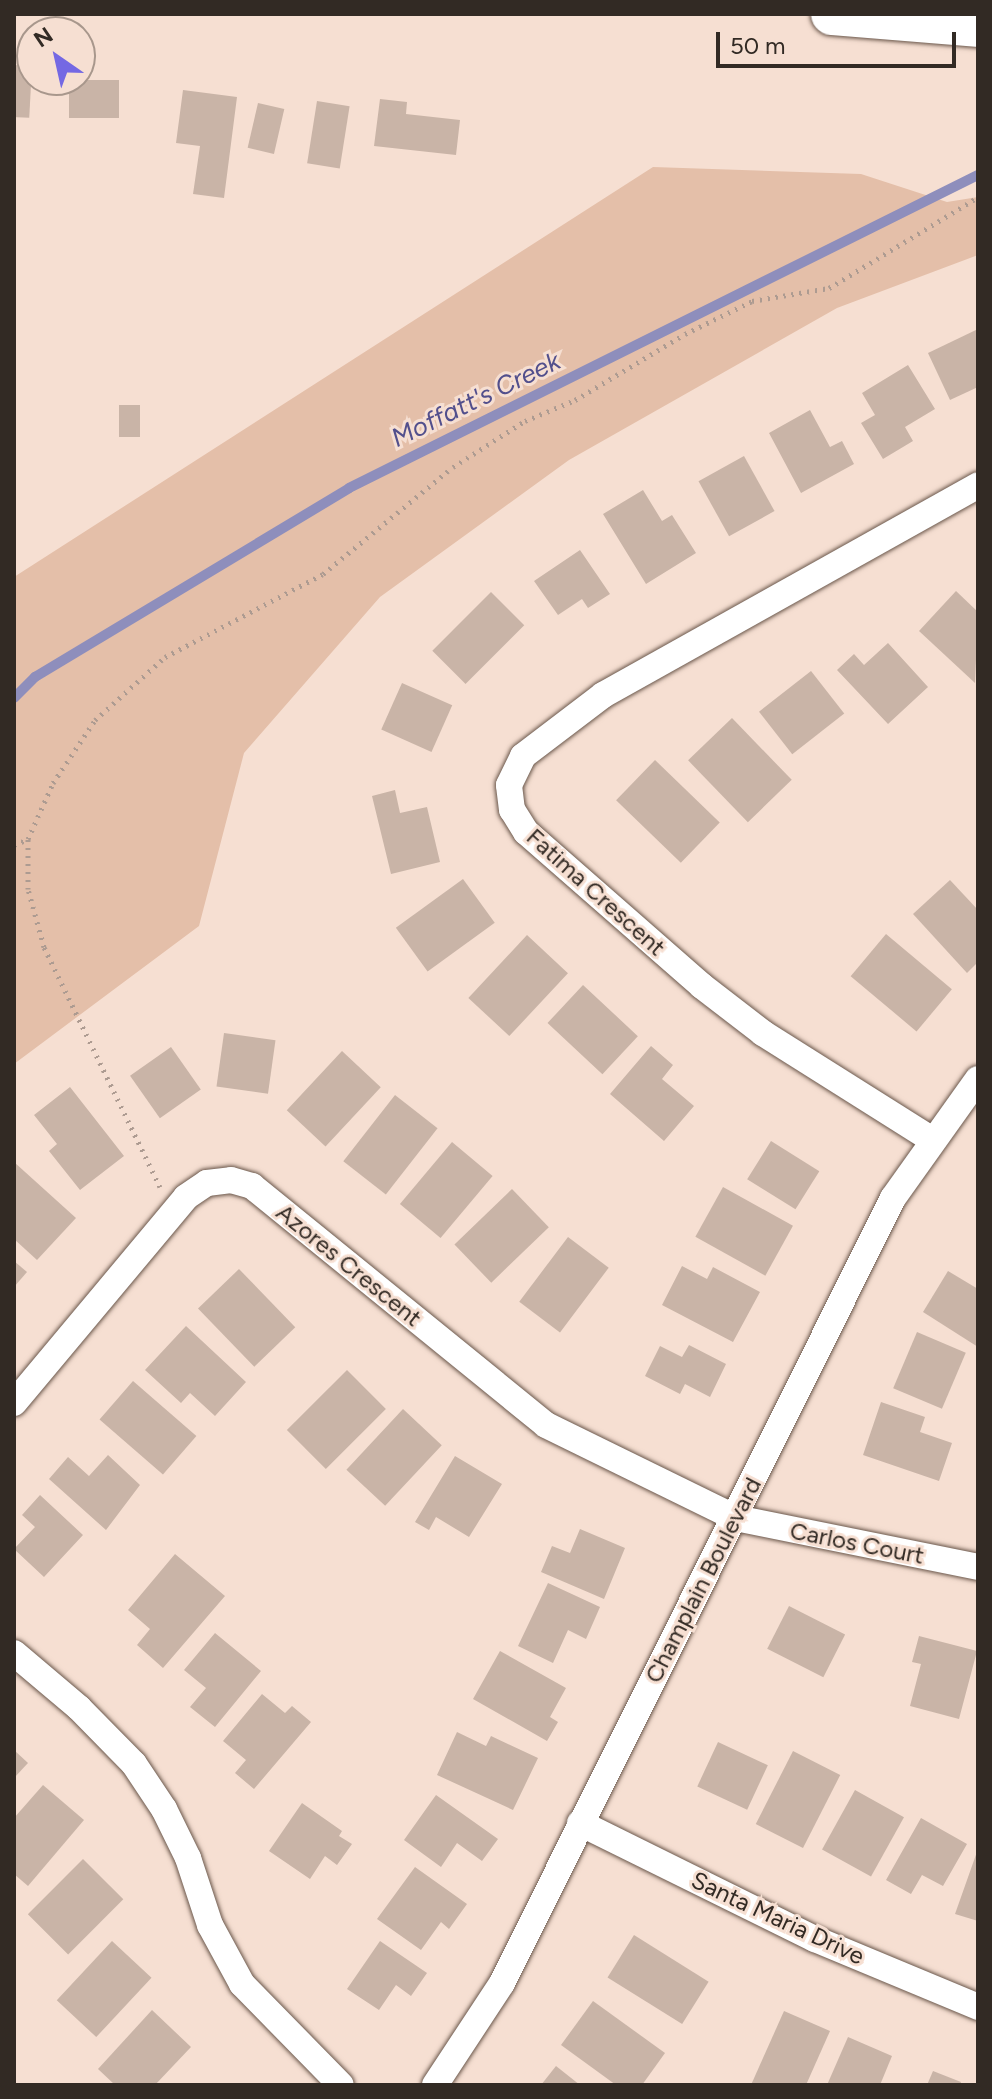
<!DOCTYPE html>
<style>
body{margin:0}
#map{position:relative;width:992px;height:2099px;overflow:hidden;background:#f6dfd2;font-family:Figtree,sans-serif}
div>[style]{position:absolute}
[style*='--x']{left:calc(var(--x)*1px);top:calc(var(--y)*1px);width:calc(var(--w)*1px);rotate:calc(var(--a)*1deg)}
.green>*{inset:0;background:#e4bfa9}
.stream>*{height:10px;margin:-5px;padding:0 5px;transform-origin:5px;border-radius:5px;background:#8e8ebc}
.building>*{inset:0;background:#c9b4a7;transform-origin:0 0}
.path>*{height:5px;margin-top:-2.5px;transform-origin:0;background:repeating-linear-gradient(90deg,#ad9b91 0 2px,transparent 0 8px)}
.roads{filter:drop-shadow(0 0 2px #6a574b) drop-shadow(0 0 2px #6a574b)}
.street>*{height:26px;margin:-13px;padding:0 13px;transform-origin:13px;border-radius:13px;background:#fff}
.primary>*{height:42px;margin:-21px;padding:0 21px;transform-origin:21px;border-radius:21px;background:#fff}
span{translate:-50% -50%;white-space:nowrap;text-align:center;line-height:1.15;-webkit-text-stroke:6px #f6dfd2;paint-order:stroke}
.street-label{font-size:24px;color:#322a24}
.water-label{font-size:26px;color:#524f8c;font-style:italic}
.frame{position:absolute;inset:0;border:16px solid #322a24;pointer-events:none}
.north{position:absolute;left:16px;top:16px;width:80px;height:80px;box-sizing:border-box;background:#f6dfd2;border:2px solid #a8978c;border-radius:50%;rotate:326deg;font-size:22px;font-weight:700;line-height:32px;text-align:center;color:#322a24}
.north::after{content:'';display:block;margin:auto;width:28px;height:36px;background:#7468e3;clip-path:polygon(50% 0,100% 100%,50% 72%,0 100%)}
.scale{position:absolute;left:716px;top:32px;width:240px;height:36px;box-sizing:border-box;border:4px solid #322a24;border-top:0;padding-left:10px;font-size:24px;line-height:28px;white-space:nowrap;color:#322a24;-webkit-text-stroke:6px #f6dfd2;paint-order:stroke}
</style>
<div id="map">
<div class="green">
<i style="clip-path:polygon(653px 167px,861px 174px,947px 202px,978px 197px,978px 255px,837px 308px,569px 460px,380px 597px,244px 753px,199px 926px,14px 1064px,14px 577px)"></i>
</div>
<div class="stream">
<i style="--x:14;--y:698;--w:30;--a:-45"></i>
<i style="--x:35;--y:677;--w:366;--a:-31"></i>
<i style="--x:349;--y:488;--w:703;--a:-26.46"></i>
</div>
<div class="building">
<i style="left:14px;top:65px;width:18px;height:52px;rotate:3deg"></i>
<i style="left:69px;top:80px;width:50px;height:38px"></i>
<i style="clip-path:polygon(183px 90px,237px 97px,224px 198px,193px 194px,200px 146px,176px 143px)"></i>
<i style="clip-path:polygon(380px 99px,407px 102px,406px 114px,460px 120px,456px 155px,374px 146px)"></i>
<i style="left:317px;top:101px;width:33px;height:63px;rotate:9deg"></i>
<i style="left:258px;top:103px;width:27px;height:46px;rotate:13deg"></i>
<i style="clip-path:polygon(978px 329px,978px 387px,950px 400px,928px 353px)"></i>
<i style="clip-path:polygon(908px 365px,935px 409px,905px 427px,913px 441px,883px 459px,861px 423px,875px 415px,862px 393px)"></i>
<i style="left:119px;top:405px;width:21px;height:32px"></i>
<i style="clip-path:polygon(810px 410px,830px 447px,842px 441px,854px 464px,801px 493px,769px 433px)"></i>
<i style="left:744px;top:456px;width:63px;height:52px;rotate:61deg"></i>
<i style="clip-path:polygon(643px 490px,662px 521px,672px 515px,696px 553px,646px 584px,603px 514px)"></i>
<i style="clip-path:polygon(580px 550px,610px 594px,588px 608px,582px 599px,558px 615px,534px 581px)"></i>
<i style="clip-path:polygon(956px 591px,978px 612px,975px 683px,919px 631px)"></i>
<i style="left:491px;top:592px;width:47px;height:83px;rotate:45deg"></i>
<i style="clip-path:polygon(888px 643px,928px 687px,888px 724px,837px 670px,854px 654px,864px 665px)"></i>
<i style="left:811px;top:671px;width:54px;height:66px;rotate:52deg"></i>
<i style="left:402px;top:683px;width:55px;height:51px;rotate:24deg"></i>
<i style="left:732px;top:718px;width:86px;height:61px;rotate:46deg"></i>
<i style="left:655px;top:760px;width:90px;height:56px;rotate:44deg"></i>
<i style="clip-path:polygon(395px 790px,400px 813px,427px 807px,440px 862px,391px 874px,372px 796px)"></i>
<i style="left:463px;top:879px;width:54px;height:83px;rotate:54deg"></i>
<i style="clip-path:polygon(950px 880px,978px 910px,978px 962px,967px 973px,913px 914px)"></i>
<i style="left:886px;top:934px;width:86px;height:55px;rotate:40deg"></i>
<i style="left:527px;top:935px;width:56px;height:86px;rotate:43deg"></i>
<i style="left:583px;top:985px;width:75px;height:52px;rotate:43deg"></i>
<i style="left:224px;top:1033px;width:52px;height:54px;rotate:8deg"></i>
<i style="clip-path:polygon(651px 1046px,673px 1065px,662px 1079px,694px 1106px,664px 1141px,610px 1094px)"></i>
<i style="left:171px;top:1047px;width:52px;height:50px;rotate:55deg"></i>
<i style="left:342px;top:1051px;width:53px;height:81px;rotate:43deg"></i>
<i style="clip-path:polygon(70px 1087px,124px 1156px,80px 1190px,49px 1151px,57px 1144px,34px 1115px)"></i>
<i style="left:395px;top:1095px;width:54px;height:84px;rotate:38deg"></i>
<i style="left:771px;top:1141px;width:57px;height:45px;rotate:32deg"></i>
<i style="left:452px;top:1142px;width:53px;height:81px;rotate:40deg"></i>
<i style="clip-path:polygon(14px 1162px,76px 1218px,37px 1260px,14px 1239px)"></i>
<i style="left:723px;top:1187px;width:80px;height:57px;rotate:29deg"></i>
<i style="left:512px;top:1189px;width:53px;height:80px;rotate:46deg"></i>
<i style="left:568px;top:1237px;width:51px;height:81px;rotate:37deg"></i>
<i style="clip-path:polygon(14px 1261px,27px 1272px,14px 1287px)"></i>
<i style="clip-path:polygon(682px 1266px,707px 1279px,713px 1267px,760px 1292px,733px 1342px,662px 1305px)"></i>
<i style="left:239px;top:1269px;width:81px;height:57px;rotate:46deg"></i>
<i style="clip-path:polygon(948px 1271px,978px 1289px,978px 1347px,923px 1312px)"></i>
<i style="clip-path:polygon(186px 1326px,246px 1382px,215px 1416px,190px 1393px,181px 1403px,145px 1370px)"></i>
<i style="left:917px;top:1332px;width:53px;height:61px;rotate:23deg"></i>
<i style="clip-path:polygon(689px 1345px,726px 1364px,710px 1397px,685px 1384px,680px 1394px,645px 1376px,660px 1346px,682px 1357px)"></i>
<i style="left:347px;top:1370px;width:55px;height:85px;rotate:45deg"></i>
<i style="left:133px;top:1381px;width:84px;height:51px;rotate:41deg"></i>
<i style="clip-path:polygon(881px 1402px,925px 1417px,920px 1432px,952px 1443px,939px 1481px,863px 1455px)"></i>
<i style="left:403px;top:1409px;width:53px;height:83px;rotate:43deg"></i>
<i style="clip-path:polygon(108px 1455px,140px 1485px,106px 1530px,49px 1479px,68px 1457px,89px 1476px)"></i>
<i style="clip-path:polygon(455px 1456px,502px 1484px,469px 1537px,436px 1517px,429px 1530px,415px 1522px)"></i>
<i style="clip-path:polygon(40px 1495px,83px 1535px,44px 1577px,14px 1549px,35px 1527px,22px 1515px)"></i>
<i style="clip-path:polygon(580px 1529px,625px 1548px,604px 1599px,541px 1572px,552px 1546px,570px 1553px)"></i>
<i style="clip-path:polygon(175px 1554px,225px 1596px,163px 1668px,137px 1645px,150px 1629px,128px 1610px)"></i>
<i style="clip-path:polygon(548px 1583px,600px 1607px,586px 1639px,568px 1630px,553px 1663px,518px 1646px)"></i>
<i style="left:789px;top:1606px;width:63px;height:48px;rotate:27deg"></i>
<i style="clip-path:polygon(215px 1633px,261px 1671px,215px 1727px,190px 1707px,206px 1688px,184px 1670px)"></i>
<i style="clip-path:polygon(919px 1636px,977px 1651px,959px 1719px,910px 1706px,921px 1664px,912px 1662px)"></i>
<i style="clip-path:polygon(500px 1651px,566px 1688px,550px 1717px,558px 1722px,547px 1741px,473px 1699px)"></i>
<i style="clip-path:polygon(262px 1694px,285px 1713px,292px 1706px,311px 1722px,254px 1789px,235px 1773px,246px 1760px,223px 1741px)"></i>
<i style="clip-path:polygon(457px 1732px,486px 1746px,491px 1736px,538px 1758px,513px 1810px,437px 1775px)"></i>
<i style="left:718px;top:1742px;width:55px;height:49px;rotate:25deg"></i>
<i style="clip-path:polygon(14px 1750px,28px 1763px,14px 1778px)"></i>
<i style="left:793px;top:1751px;width:53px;height:82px;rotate:27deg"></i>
<i style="clip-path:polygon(43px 1785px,84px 1820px,28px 1886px,14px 1874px,14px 1818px)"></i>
<i style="left:855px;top:1790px;width:56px;height:68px;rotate:29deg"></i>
<i style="clip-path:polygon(436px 1795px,498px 1839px,482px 1861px,457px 1843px,441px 1867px,404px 1840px)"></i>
<i style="clip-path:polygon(302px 1803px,342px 1831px,339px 1836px,352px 1844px,337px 1865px,325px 1856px,310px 1879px,269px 1851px)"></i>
<i style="clip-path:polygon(921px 1818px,967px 1844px,943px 1886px,922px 1875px,911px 1894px,886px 1880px)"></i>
<i style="clip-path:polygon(978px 1849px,978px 1921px,955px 1914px)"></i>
<i style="left:83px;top:1859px;width:57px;height:78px;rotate:45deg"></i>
<i style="clip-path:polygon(415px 1867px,467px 1904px,449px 1929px,441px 1922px,421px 1950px,377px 1919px)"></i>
<i style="left:634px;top:1935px;width:88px;height:50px;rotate:32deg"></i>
<i style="left:112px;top:1941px;width:54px;height:81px;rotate:43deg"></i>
<i style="clip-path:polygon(380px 1941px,427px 1973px,411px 1996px,396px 1985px,379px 2010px,347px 1989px)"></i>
<i style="clip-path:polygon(593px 2001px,665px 2053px,642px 2085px,616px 2085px,561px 2045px)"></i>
<i style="clip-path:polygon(152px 2010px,191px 2047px,155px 2085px,115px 2085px,98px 2069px)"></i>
<i style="clip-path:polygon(784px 2011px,830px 2031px,806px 2085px,751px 2085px)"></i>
<i style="clip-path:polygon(848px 2037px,892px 2056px,880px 2085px,827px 2085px)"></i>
<i style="clip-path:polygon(556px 2066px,580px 2085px,541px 2085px)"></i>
<i style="clip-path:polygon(933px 2071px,961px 2082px,960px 2085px,927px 2085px)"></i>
</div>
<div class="path">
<i style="--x:14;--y:845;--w:15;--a:-23"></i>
<i style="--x:160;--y:1187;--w:267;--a:-115.8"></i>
<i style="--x:44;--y:947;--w:60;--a:-105.4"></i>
<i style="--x:28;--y:889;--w:50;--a:-90"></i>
<i style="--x:28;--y:839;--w:61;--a:-65.9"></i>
<i style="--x:53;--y:783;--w:76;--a:-56.3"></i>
<i style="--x:95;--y:720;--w:94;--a:-42"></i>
<i style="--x:165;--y:657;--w:178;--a:-27.7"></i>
<i style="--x:323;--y:574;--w:168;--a:-39.5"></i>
<i style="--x:453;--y:467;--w:85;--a:-32.6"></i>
<i style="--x:525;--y:421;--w:54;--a:-22.8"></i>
<i style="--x:575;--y:400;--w:128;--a:-31"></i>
<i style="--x:685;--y:334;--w:75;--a:-26.2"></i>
<i style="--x:752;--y:301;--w:78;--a:-9.6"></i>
<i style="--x:829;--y:288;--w:175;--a:-31.4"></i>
</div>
<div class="roads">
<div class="street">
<i style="--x:931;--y:1139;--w:199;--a:-147.8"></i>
<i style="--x:763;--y:1033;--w:77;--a:-142.4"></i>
<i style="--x:702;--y:986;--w:234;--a:-138.8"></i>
<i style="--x:526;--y:832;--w:26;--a:-122"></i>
<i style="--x:512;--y:810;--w:25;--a:-97"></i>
<i style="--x:509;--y:785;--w:32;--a:-64"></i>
<i style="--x:523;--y:756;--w:101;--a:-37.3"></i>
<i style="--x:603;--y:695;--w:430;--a:-29.2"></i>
<i style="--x:14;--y:1403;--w:268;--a:-50.1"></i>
<i style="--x:186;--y:1197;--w:25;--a:-34"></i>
<i style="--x:207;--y:1183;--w:24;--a:-7"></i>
<i style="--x:231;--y:1180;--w:22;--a:16"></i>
<i style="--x:252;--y:1186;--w:379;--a:39.1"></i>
<i style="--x:546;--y:1425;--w:212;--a:26.1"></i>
<i style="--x:736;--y:1518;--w:247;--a:11.4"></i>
<i style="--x:14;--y:1653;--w:85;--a:40.2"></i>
<i style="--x:79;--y:1708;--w:78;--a:45.5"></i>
<i style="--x:134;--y:1764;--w:54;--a:56.3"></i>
<i style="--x:164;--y:1809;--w:55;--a:63.9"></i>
<i style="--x:188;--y:1858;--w:71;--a:71.8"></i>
<i style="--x:210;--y:1925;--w:67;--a:61.5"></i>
<i style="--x:242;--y:1984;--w:141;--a:45.6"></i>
<i style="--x:580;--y:1823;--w:262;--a:26.3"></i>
<i style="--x:815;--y:1939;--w:177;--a:22.6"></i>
<i style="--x:435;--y:2085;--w:122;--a:-56.7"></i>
<i style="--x:502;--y:1983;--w:877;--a:-63.52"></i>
<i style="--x:893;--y:1198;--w:146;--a:-54.5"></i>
</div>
<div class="primary">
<i style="--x:832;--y:14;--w:146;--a:4.7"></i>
</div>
</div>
<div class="street-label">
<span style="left:596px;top:892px;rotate:42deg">Fatima Crescent</span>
<span style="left:349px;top:1265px;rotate:39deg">Azores Crescent</span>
<span style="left:857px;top:1543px;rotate:11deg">Carlos Court</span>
<span style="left:703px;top:1580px;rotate:-63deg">Champlain Boulevard</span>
<span style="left:778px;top:1918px;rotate:25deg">Santa Maria Drive</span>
</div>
<div class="water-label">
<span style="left:476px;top:400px;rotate:-26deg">Moffatt's Creek</span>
</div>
<div class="frame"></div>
<div class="north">N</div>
<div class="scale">50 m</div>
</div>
